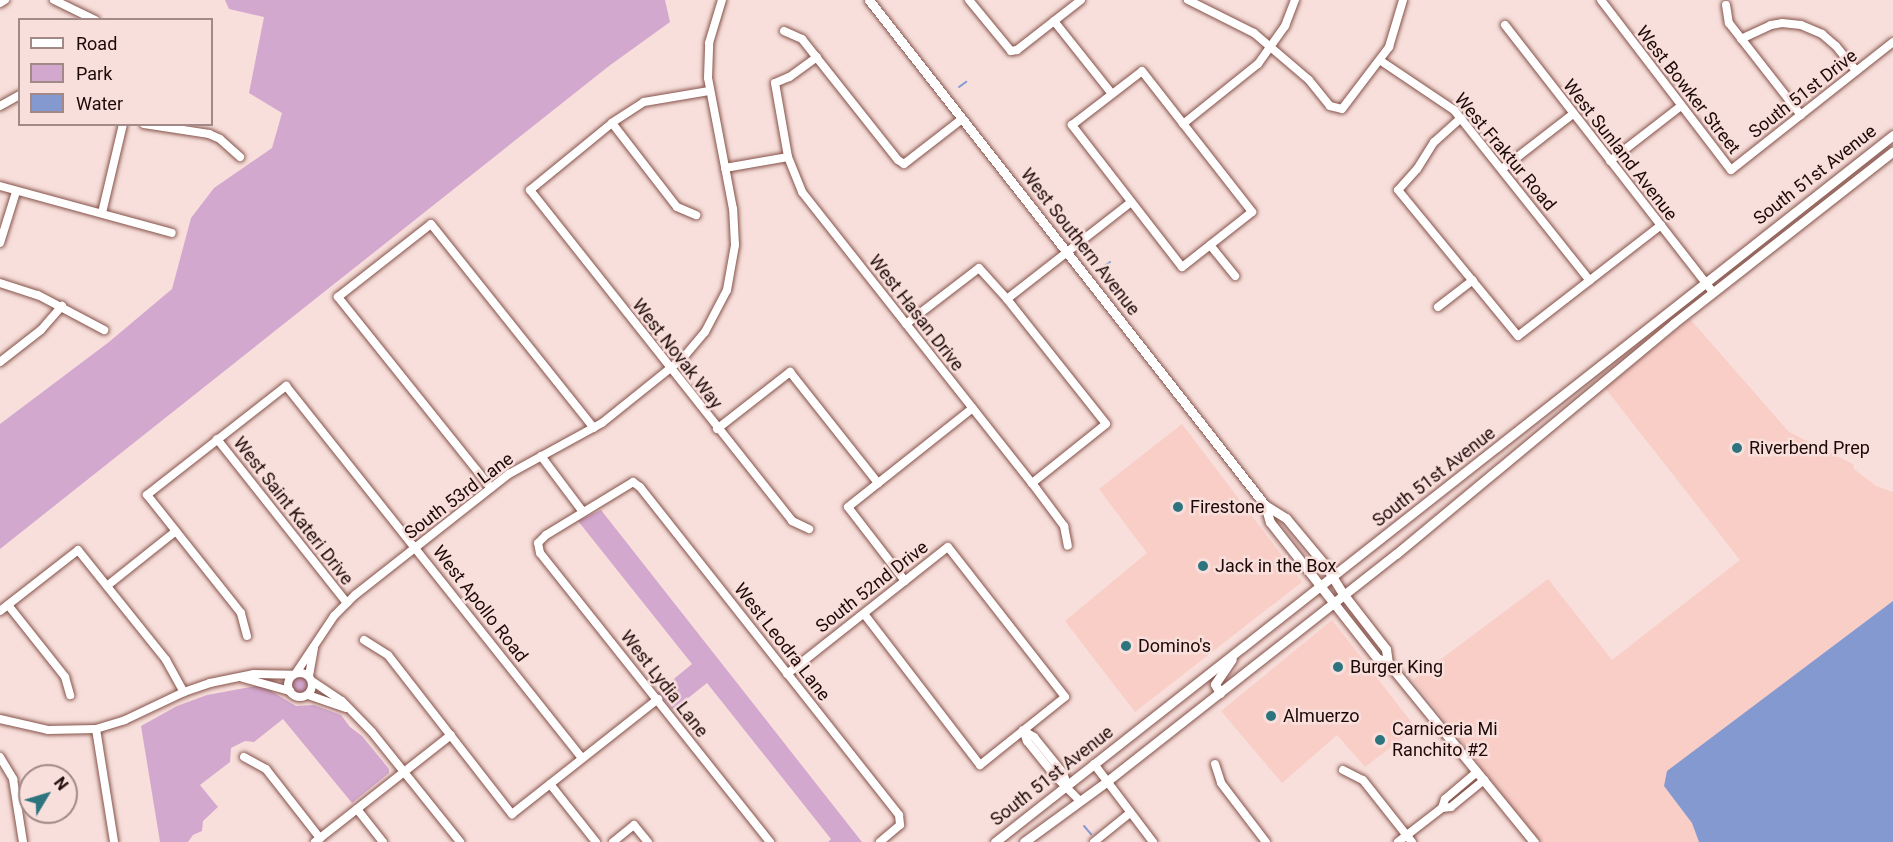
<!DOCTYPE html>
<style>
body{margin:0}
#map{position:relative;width:1893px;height:842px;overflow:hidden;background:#f8dfdb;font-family:Roboto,sans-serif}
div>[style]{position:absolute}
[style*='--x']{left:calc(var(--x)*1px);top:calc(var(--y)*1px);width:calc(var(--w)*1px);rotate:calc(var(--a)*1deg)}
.built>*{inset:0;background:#f8cec7}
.green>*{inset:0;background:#d3a8cf}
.round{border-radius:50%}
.water>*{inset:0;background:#8599d1}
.stream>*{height:2px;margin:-1px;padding:0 1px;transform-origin:1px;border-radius:1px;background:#8599d1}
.roads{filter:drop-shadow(0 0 2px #85524a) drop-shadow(0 0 2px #85524a)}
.minor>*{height:8px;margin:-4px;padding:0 4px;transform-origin:4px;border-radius:4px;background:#fff}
.minor>.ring{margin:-4px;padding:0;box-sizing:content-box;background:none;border:8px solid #fff;border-radius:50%}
.major>*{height:9px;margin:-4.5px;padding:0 4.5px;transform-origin:4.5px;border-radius:4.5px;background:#fff}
.dots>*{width:16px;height:16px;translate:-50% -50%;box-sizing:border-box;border:3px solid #f8dfdb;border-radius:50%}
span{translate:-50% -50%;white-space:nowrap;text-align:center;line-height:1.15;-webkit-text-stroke:5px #f8dfdb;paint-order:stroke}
.street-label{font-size:18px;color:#1d0907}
.poi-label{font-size:18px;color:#1d0907}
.left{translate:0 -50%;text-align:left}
.legend{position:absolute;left:18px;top:18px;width:195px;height:108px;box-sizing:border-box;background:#f8dfdb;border:2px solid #a08986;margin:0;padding:8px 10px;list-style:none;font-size:18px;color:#1d0907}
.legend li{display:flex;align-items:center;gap:12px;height:30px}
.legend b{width:30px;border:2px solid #a08986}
.north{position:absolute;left:18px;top:764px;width:60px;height:60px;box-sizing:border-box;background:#f8dfdb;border:2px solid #a08986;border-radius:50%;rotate:52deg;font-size:16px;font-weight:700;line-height:24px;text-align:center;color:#1d0907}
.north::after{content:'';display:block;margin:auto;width:21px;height:27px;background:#2d747f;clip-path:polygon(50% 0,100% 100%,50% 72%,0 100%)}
</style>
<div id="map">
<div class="built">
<i style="clip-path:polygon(1690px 319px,1789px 432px,1853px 464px,1854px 469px,1876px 486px,1893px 492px,1893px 842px,1540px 842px,1413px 680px,1548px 579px,1612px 660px,1740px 560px,1605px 388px)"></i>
<i style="clip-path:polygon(1182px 424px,1302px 582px,1135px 712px,1065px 621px,1147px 553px,1099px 489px)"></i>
<i style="clip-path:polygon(1332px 620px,1416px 728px,1365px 767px,1337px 735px,1282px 783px,1221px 711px)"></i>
</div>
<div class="green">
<i style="clip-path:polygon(225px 0,665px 0,670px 22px,609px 66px,0 549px,0 424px,109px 342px,172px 289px,191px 218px,214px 188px,272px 148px,282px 113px,249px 93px,264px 17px,229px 9px)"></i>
<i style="clip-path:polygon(601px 510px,862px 842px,828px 842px,831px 839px,707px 683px,673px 710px,658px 692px,692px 664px,578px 521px)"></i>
<i class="round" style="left:292px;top:677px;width:16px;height:16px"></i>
<i style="clip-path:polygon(256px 686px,266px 688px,296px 706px,314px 705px,341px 715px,350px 727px,362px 736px,389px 769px,389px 773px,352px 803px,283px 719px,254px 742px,245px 741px,231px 748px,230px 762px,200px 785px,218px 807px,203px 821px,202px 831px,193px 835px,188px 842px,160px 842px,141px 726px,177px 706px,207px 695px)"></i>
</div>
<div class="water">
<i style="clip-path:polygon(1893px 601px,1893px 842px,1699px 842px,1692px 823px,1664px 786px,1667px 771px)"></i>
</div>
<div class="stream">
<i style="--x:959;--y:87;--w:9;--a:-36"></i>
<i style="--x:1102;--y:268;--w:10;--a:-37"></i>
<i style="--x:1084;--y:826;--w:11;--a:49"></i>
</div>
<div class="roads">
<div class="minor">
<i style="--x:54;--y:0;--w:46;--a:26"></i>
<i style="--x:969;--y:0;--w:66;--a:50.5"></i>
<i style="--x:1011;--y:51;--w:6;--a:-9"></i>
<i style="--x:1017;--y:50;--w:81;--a:-38"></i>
<i style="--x:1188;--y:0;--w:74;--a:26.6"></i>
<i style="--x:1254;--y:33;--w:72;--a:40.5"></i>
<i style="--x:1309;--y:80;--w:33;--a:51"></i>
<i style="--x:1330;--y:106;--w:12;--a:14"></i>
<i style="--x:1342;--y:109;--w:78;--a:-52.8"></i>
<i style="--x:1389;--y:47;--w:49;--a:-73.4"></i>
<i style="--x:1601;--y:0;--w:214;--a:52.6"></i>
<i style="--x:1731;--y:170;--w:206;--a:-38.3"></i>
<i style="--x:0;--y:3;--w:6;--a:-31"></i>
<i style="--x:1726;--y:5;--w:18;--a:81"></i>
<i style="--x:1729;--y:23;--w:117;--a:52"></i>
<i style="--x:1054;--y:21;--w:93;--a:51.5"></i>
<i style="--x:1505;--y:25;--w:338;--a:52.1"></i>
<i style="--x:784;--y:31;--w:20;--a:24"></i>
<i style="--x:802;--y:39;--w:154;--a:51.6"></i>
<i style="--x:898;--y:160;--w:7;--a:34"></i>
<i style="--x:904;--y:164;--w:73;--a:-37.8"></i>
<i style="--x:1741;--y:39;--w:33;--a:-25"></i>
<i style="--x:1771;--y:25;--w:11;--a:-10"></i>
<i style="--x:1782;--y:23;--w:19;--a:6"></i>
<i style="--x:1801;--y:25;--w:23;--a:23"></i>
<i style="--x:1822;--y:34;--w:18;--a:41"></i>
<i style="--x:1836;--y:46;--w:32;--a:51"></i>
<i style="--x:817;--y:57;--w:34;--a:144"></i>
<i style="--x:789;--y:77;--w:15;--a:157"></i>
<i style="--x:775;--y:83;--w:75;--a:80"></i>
<i style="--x:788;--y:157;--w:38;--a:68"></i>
<i style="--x:802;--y:192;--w:371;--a:51.7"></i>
<i style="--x:1032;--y:483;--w:54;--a:53.3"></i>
<i style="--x:1064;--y:526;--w:20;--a:79"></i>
<i style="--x:1381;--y:61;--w:88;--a:33.9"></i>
<i style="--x:1454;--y:110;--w:218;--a:51.5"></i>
<i style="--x:1142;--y:71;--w:179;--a:52"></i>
<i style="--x:1252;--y:212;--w:89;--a:141.8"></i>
<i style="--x:1182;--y:267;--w:180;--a:-127.8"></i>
<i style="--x:1072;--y:125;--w:88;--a:-37.6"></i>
<i style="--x:709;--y:91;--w:66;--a:170.4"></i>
<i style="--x:644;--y:102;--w:38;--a:147"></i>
<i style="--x:612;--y:123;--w:106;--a:140.7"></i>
<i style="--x:530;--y:190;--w:422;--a:51.6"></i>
<i style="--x:792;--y:521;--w:19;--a:25"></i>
<i style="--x:0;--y:106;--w:23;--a:-29"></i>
<i style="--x:1461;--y:118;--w:36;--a:138"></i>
<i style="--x:1434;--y:142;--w:32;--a:122"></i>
<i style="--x:1417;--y:169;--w:28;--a:132"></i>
<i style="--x:1398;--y:190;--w:189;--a:50.6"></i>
<i style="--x:1518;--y:336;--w:181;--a:-37.8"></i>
<i style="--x:612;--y:123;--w:106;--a:52.3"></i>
<i style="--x:677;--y:207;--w:21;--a:23"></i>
<i style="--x:144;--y:124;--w:66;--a:8.7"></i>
<i style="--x:209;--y:134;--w:12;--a:24"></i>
<i style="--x:220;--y:139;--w:27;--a:42"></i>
<i style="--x:1183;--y:124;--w:96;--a:-38.7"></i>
<i style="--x:1258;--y:64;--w:47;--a:-54.6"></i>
<i style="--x:1285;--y:26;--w:28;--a:-69"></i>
<i style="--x:1610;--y:161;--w:90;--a:-37.8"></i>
<i style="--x:725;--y:168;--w:64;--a:-9.9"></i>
<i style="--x:1502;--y:169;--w:90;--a:-37.8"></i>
<i style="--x:0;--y:186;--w:178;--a:15.3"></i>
<i style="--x:102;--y:213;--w:91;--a:-76.7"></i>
<i style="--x:0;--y:243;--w:53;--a:-72.6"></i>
<i style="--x:1210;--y:245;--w:40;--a:51"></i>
<i style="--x:0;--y:283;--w:40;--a:18"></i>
<i style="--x:38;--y:295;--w:75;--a:27.9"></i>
<i style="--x:1007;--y:299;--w:157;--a:-38"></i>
<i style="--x:1438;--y:307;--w:44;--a:-37.6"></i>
<i style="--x:906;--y:324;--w:92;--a:-37.5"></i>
<i style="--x:979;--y:268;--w:42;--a:47.9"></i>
<i style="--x:1007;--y:299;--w:159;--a:51.6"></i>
<i style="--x:1106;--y:424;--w:95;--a:141.4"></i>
<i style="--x:0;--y:362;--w:52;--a:-38"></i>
<i style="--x:41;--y:330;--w:32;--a:-49"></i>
<i style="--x:717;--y:429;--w:93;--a:-38"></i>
<i style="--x:790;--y:372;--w:142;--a:51.6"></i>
<i style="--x:217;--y:439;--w:209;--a:51.6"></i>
<i style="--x:541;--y:456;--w:70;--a:53.1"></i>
<i style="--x:491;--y:488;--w:245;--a:-128.7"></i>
<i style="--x:338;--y:297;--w:118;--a:-38.1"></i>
<i style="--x:431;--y:224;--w:261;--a:51.4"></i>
<i style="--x:905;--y:581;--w:93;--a:-127.6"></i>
<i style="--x:848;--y:507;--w:159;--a:-38.4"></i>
<i style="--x:107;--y:586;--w:88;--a:-38.6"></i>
<i style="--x:8;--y:605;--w:92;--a:51.6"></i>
<i style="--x:65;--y:677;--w:19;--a:74"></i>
<i style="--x:0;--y:611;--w:99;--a:-38"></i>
<i style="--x:78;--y:550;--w:141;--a:51.3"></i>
<i style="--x:166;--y:660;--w:37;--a:61"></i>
<i style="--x:247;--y:636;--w:24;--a:-105"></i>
<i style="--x:241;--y:613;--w:151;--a:-128.5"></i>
<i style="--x:147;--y:495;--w:177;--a:-38.1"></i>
<i style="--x:286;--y:386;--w:475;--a:51.5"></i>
<i style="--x:364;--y:640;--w:28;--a:32"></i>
<i style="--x:388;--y:655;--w:202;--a:52.1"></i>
<i style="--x:512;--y:814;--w:186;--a:-38.2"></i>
<i class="ring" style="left:288px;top:673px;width:16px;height:16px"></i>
<i style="--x:296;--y:673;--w:69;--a:-56.3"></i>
<i style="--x:334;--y:616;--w:30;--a:-45"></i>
<i style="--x:355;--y:595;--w:196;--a:-38.2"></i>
<i style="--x:509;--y:474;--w:106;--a:-28.7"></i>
<i style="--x:602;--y:423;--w:104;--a:-38.7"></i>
<i style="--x:683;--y:358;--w:34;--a:-50"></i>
<i style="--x:705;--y:332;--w:47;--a:-62.4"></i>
<i style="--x:727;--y:290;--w:46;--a:-79.9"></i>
<i style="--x:735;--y:245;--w:36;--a:-93"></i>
<i style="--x:733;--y:209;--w:133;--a:-100.8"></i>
<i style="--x:708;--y:78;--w:35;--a:-88"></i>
<i style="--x:709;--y:43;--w:45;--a:-73.2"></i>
<i style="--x:787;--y:674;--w:205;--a:-38.3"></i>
<i style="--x:948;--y:547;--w:190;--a:52"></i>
<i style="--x:1065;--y:697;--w:109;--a:141.3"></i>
<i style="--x:980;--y:765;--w:190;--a:-127.5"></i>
<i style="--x:309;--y:676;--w:29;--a:-80"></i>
<i style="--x:243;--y:678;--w:49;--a:15.5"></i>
<i style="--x:312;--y:681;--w:36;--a:34"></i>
<i style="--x:342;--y:701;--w:43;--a:45.9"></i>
<i style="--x:372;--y:732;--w:141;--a:51.3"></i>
<i style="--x:308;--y:695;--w:40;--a:18.9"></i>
<i style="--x:0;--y:719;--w:49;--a:12.9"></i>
<i style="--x:48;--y:730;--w:48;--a:-1.2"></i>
<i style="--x:96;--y:729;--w:30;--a:-17"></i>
<i style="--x:125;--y:720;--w:65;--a:-25.4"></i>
<i style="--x:184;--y:692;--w:28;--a:-19"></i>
<i style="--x:210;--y:683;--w:45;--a:-11.6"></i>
<i style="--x:254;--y:674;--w:39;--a:1"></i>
<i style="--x:96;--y:729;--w:114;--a:80.9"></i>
<i style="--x:1023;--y:730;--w:12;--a:70"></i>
<i style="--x:1027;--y:741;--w:45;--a:51.3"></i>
<i style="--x:1055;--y:776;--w:35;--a:45"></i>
<i style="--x:1024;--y:731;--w:12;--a:31"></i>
<i style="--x:1034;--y:737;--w:46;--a:51.1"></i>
<i style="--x:1063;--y:773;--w:12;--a:70"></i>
<i style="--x:0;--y:757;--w:26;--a:59"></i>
<i style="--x:13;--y:779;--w:64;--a:81"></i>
<i style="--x:244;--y:757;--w:25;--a:29"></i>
<i style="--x:266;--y:769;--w:88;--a:52"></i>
<i style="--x:1094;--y:764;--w:98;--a:52.9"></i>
<i style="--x:1215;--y:764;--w:20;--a:72"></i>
<i style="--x:1221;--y:783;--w:74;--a:52.7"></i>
<i style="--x:1343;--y:770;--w:22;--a:27"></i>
<i style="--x:1363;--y:780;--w:79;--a:51.7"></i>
<i style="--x:550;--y:784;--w:74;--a:51.6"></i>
<i style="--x:1442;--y:808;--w:9;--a:-72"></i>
<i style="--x:1445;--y:799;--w:42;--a:-40.2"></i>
<i style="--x:357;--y:809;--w:42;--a:51.8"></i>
<i style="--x:315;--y:842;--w:173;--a:-38.2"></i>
<i style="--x:613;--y:842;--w:27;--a:-39"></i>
<i style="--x:634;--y:825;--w:22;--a:51"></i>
<i style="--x:770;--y:842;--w:369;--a:-128.5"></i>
<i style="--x:540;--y:553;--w:10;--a:-101"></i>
<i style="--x:538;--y:543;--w:11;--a:-45"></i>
<i style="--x:546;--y:535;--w:102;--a:-31.3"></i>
<i style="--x:633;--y:482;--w:9;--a:36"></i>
<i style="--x:640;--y:487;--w:418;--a:51.7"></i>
<i style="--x:899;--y:815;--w:10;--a:84"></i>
<i style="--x:900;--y:825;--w:26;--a:140"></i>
<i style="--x:1094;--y:842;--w:46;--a:-38.9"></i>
<i style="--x:1398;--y:842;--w:56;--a:-37.7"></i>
<i style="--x:1442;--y:808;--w:9;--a:-6"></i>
<i style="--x:1451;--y:807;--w:43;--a:-39.3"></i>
</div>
<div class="major">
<i style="--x:869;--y:0;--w:642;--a:51.9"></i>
<i style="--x:1265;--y:505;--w:25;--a:32"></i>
<i style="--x:1286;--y:518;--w:61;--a:50.3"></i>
<i style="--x:1325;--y:565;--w:36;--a:58"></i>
<i style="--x:1344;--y:595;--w:68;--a:52.1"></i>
<i style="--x:1386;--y:649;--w:14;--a:82"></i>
<i style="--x:1265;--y:505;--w:18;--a:74"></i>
<i style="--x:1270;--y:522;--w:173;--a:51.8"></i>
<i style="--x:1377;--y:658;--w:12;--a:24"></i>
<i style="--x:1388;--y:663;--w:231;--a:50.8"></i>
<i style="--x:1220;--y:693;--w:10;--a:-119"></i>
<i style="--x:1215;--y:684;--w:30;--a:-56"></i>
<i style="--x:995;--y:842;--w:1143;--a:-38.21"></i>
<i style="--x:1024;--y:842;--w:102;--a:-36.2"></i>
<i style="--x:1106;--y:782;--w:369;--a:-38.2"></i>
<i style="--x:1396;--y:554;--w:361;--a:-39.7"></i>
<i style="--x:1674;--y:323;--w:278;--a:-38.1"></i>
</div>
</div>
<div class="dots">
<i style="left:1737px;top:448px;background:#2d747f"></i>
<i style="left:1178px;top:507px;background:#2d747f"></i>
<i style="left:1203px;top:566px;background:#2d747f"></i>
<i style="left:1126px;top:646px;background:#2d747f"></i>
<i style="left:1338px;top:667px;background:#2d747f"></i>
<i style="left:1271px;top:716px;background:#2d747f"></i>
<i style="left:1380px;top:740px;background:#2d747f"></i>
</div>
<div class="street-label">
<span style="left:1688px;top:90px;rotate:52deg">West Bowker Street</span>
<span style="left:1803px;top:94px;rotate:-38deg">South 51st Drive</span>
<span style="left:1620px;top:150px;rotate:52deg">West Sunland Avenue</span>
<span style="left:1505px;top:152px;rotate:50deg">West Fraktur Road</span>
<span style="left:1815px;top:175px;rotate:-38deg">South 51st Avenue</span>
<span style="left:1080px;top:242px;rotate:52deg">West Southern Avenue</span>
<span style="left:916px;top:313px;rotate:52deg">West Hasan Drive</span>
<span style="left:677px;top:354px;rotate:52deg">West Novak Way</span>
<span style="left:1434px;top:477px;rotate:-38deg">South 51st Avenue</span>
<span style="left:459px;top:496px;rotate:-37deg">South 53rd Lane</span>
<span style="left:293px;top:511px;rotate:52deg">West Saint Kateri Drive</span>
<span style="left:872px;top:587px;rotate:-38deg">South 52nd Drive</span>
<span style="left:480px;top:604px;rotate:52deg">West Apollo Road</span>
<span style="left:782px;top:642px;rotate:52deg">West Leodra Lane</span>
<span style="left:664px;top:684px;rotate:52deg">West Lydia Lane</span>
<span style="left:1052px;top:776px;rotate:-38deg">South 51st Avenue</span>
</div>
<div class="poi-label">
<span class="left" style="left:1749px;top:448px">Riverbend Prep</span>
<span class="left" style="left:1190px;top:507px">Firestone</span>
<span class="left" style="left:1215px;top:566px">Jack in the Box</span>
<span class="left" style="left:1138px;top:646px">Domino's</span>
<span class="left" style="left:1350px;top:667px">Burger King</span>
<span class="left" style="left:1283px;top:716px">Almuerzo</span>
<span class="left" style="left:1392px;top:740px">Carniceria Mi<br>Ranchito #2</span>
</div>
<ul class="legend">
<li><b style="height:8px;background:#fff"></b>Road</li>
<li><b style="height:16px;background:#d3a8cf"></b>Park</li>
<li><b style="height:16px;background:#8599d1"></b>Water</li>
</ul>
<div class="north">N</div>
</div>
